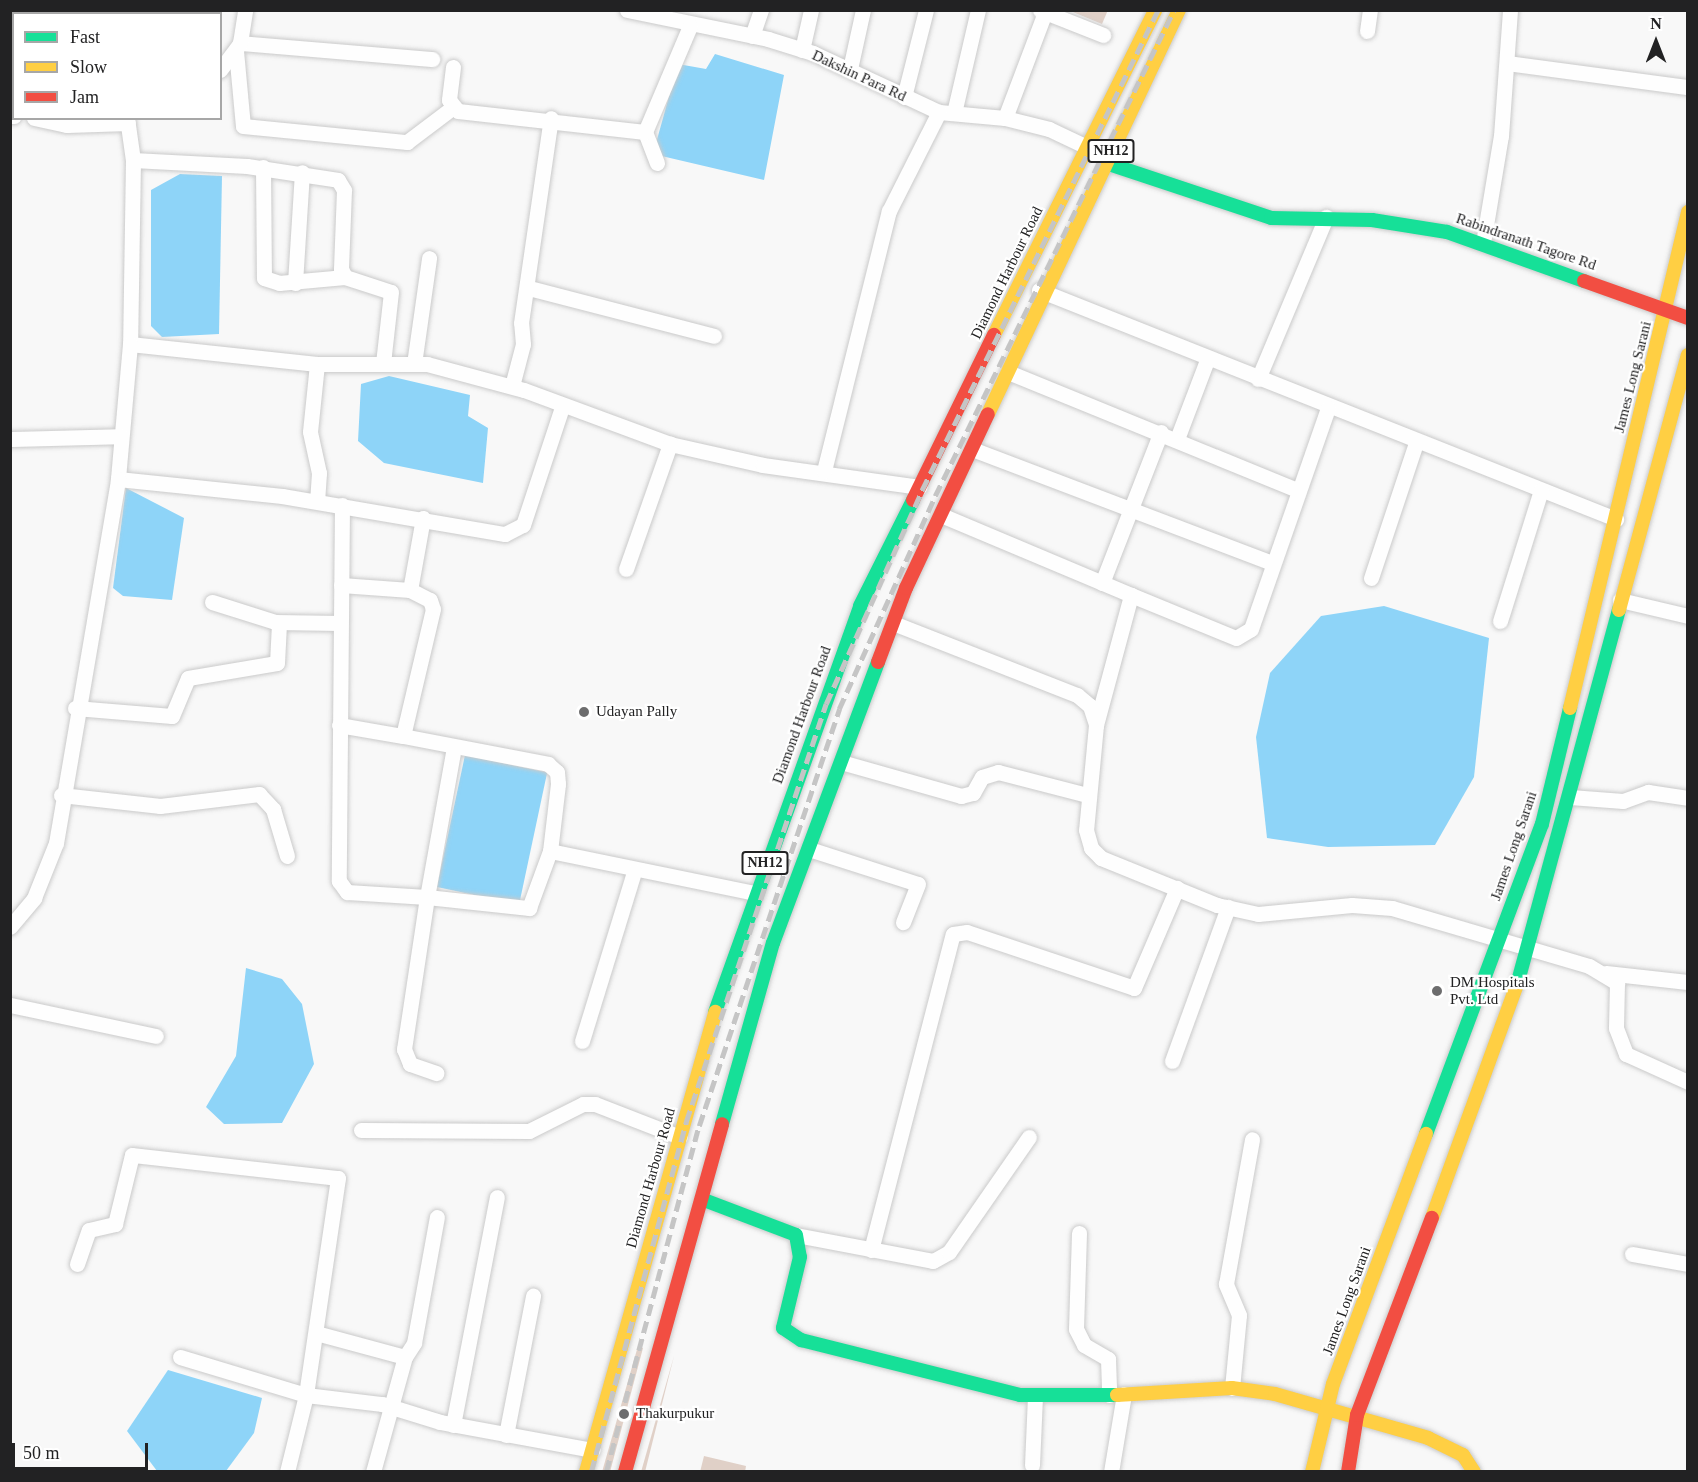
<!DOCTYPE html>
<style>
body{margin:0}
#map{position:relative;width:1698px;height:1482px;overflow:hidden;background:#f8f8f8;font-family:Georgia,serif}
div>[style]{position:absolute}
[style*='--x']{left:calc(var(--x)*1px);top:calc(var(--y)*1px);width:calc(var(--w)*1px);rotate:calc(var(--a)*1deg)}
.water>*{inset:0;background:#8ed4f8;transform-origin:0 0}
.building>*{inset:0;background:#e0d0c7}
.roads{filter:drop-shadow(0 0 2px #cacaca) drop-shadow(0 0 2px #cacaca)}
.street>*{height:15px;margin:-7.5px;padding:0 7.5px;transform-origin:7.5px;border-radius:7.5px;background:#fefefe}
.fast>*{height:14px;margin:-7px;padding:0 7px;transform-origin:7px;border-radius:7px;background:#16e098}
.slow>*{height:14px;margin:-7px;padding:0 7px;transform-origin:7px;border-radius:7px;background:#ffcf43}
.jam>*{height:14px;margin:-7px;padding:0 7px;transform-origin:7px;border-radius:7px;background:#f24e42}
.rail>*{height:4.5px;margin-top:-2.25px;transform-origin:0;background:repeating-linear-gradient(90deg,#c5c5c5 0 12px,transparent 0 18px)}
.dots>*{width:16px;height:16px;translate:-50% -50%;box-sizing:border-box;border:3px solid #fff;border-radius:50%}
span{translate:-50% -50%;white-space:nowrap;text-align:center;line-height:1.15;-webkit-text-stroke:4.5px #fff;paint-order:stroke}
.shield-label span{padding:2px 4px;background:#fff;border:2px solid;border-radius:4px;-webkit-text-stroke-width:0}
.shield-label{font-size:14px;color:#222223;font-weight:700}
.street-label{font-size:15px;color:#222223}
.poi-label{font-size:15px;color:#222223}
.left{translate:0 -50%;text-align:left}
.frame{position:absolute;inset:0;border:12px solid #222223;pointer-events:none}
.legend{position:absolute;left:12px;top:12px;width:210px;height:108px;box-sizing:border-box;background:#fff;border:2px solid #a7a7a7;margin:0;padding:8px 10px;list-style:none;font-size:18px;color:#222223}
.legend li{display:flex;align-items:center;gap:12px;height:30px}
.legend b{width:30px;border:2px solid #a7a7a7}
.north{position:absolute;left:1626px;top:12px;width:60px;height:60px;-webkit-text-stroke:4px #fff;paint-order:stroke;rotate:0deg;font-size:16px;font-weight:700;line-height:24px;text-align:center;color:#222223}
.north::after{content:'';display:block;margin:auto;width:21px;height:27px;background:#222223;clip-path:polygon(50% 0,100% 100%,50% 72%,0 100%)}
.scale{position:absolute;left:12px;top:1443px;width:136px;height:27px;box-sizing:border-box;border:3px solid #222223;border-top:0;padding-left:8px;font-size:18px;line-height:21px;white-space:nowrap;color:#222223;-webkit-text-stroke:4px #fff;paint-order:stroke}
</style>
<div id="map">
<div class="water">
<i style="clip-path:polygon(715px 54px,784px 75px,764px 180px,653px 154px,678px 64px,706px 69px)"></i>
<i style="clip-path:polygon(180px 174px,222px 176px,219px 334px,162px 337px,151px 326px,151px 190px)"></i>
<i style="clip-path:polygon(389px 376px,470px 395px,468px 416px,488px 428px,483px 483px,384px 463px,358px 441px,361px 384px)"></i>
<i style="clip-path:polygon(126px 488px,184px 518px,172px 600px,123px 596px,113px 588px)"></i>
<i style="clip-path:polygon(1384px 606px,1489px 638px,1474px 777px,1435px 845px,1328px 847px,1267px 838px,1256px 737px,1270px 673px,1321px 616px)"></i>
<i style="left:465px;top:755px;width:84px;height:135px;rotate:12deg"></i>
<i style="clip-path:polygon(246px 968px,282px 979px,302px 1004px,314px 1064px,282px 1123px,224px 1124px,206px 1107px,236px 1056px)"></i>
<i style="clip-path:polygon(168px 1370px,262px 1398px,254px 1433px,226px 1471px,157px 1471px,127px 1431px)"></i>
</div>
<div class="building">
<i style="clip-path:polygon(1068px 10px,1108px 10px,1102px 24px)"></i>
<i style="clip-path:polygon(638px 1346px,643px 1348px,610px 1472px,602px 1472px)"></i>
<i style="clip-path:polygon(674px 1356px,645px 1472px,641px 1472px)"></i>
<i style="clip-path:polygon(704px 1456px,746px 1466px,745px 1472px,700px 1472px)"></i>
</div>
<div class="roads">
<div class="street">
<i style="--x:87;--y:10;--w:4;--a:76"></i>
<i style="--x:627;--y:10;--w:144;--a:11.6"></i>
<i style="--x:768;--y:39;--w:47;--a:17.3"></i>
<i style="--x:813;--y:53;--w:139;--a:25.1"></i>
<i style="--x:939;--y:112;--w:66;--a:5.2"></i>
<i style="--x:1005;--y:118;--w:45;--a:14"></i>
<i style="--x:1049;--y:129;--w:42;--a:25.3"></i>
<i style="--x:1040;--y:10;--w:68;--a:21.6"></i>
<i style="--x:1367;--y:31;--w:21;--a:-82"></i>
<i style="--x:752;--y:36;--w:28;--a:-71"></i>
<i style="--x:240;--y:43;--w:193;--a:4.8"></i>
<i style="--x:802;--y:50;--w:41;--a:-77.3"></i>
<i style="--x:236;--y:51;--w:75;--a:84.7"></i>
<i style="--x:243;--y:126;--w:165;--a:5.6"></i>
<i style="--x:407;--y:142;--w:56;--a:-37.1"></i>
<i style="--x:1507;--y:63;--w:183;--a:7.6"></i>
<i style="--x:453;--y:67;--w:33;--a:97"></i>
<i style="--x:449;--y:100;--w:14;--a:51"></i>
<i style="--x:458;--y:111;--w:188;--a:6.4"></i>
<i style="--x:850;--y:69;--w:60;--a:-77.6"></i>
<i style="--x:220;--y:70;--w:34;--a:-53"></i>
<i style="--x:240;--y:43;--w:33;--a:-81"></i>
<i style="--x:904;--y:97;--w:90;--a:-75.8"></i>
<i style="--x:954;--y:113;--w:106;--a:-76.9"></i>
<i style="--x:10;--y:116;--w:4;--a:0"></i>
<i style="--x:34;--y:118;--w:34;--a:12"></i>
<i style="--x:67;--y:125;--w:61;--a:-1.9"></i>
<i style="--x:127;--y:118;--w:42;--a:81.9"></i>
<i style="--x:133;--y:160;--w:184;--a:90.9"></i>
<i style="--x:130;--y:344;--w:188;--a:6.1"></i>
<i style="--x:317;--y:364;--w:110;--a:0"></i>
<i style="--x:427;--y:364;--w:100;--a:15"></i>
<i style="--x:524;--y:390;--w:156;--a:20.3"></i>
<i style="--x:670;--y:444;--w:95;--a:12.7"></i>
<i style="--x:763;--y:465;--w:158;--a:8"></i>
<i style="--x:1005;--y:118;--w:113;--a:-69.3"></i>
<i style="--x:133;--y:160;--w:114;--a:3"></i>
<i style="--x:247;--y:166;--w:92;--a:8.7"></i>
<i style="--x:338;--y:180;--w:12;--a:59"></i>
<i style="--x:344;--y:190;--w:79;--a:92.2"></i>
<i style="--x:341;--y:269;--w:9;--a:63"></i>
<i style="--x:345;--y:277;--w:48;--a:18.1"></i>
<i style="--x:391;--y:292;--w:71;--a:96.4"></i>
<i style="--x:657;--y:163;--w:33;--a:-111"></i>
<i style="--x:645;--y:132;--w:115;--a:-67"></i>
<i style="--x:263;--y:167;--w:111;--a:89.5"></i>
<i style="--x:264;--y:278;--w:16;--a:18"></i>
<i style="--x:279;--y:283;--w:66;--a:-5.2"></i>
<i style="--x:1483;--y:243;--w:109;--a:-80.5"></i>
<i style="--x:1501;--y:136;--w:126;--a:-85.9"></i>
<i style="--x:295;--y:283;--w:111;--a:-86.4"></i>
<i style="--x:529;--y:288;--w:191;--a:14.5"></i>
<i style="--x:1039;--y:290;--w:621;--a:21.65"></i>
<i style="--x:130;--y:344;--w:136;--a:95.1"></i>
<i style="--x:118;--y:479;--w:165;--a:5.9"></i>
<i style="--x:282;--y:496;--w:226;--a:9.7"></i>
<i style="--x:505;--y:534;--w:20;--a:-27"></i>
<i style="--x:523;--y:525;--w:124;--a:-71.7"></i>
<i style="--x:317;--y:364;--w:68;--a:95.9"></i>
<i style="--x:310;--y:432;--w:42;--a:77.6"></i>
<i style="--x:319;--y:473;--w:28;--a:94"></i>
<i style="--x:414;--y:364;--w:107;--a:-81.9"></i>
<i style="--x:1008;--y:372;--w:312;--a:22.2"></i>
<i style="--x:1258;--y:379;--w:176;--a:-67.2"></i>
<i style="--x:512;--y:386;--w:43;--a:-75.3"></i>
<i style="--x:523;--y:344;--w:21;--a:-95"></i>
<i style="--x:521;--y:323;--w:207;--a:-81.7"></i>
<i style="--x:10;--y:439;--w:111;--a:-1.5"></i>
<i style="--x:1177;--y:439;--w:85;--a:-69.2"></i>
<i style="--x:972;--y:449;--w:321;--a:20.8"></i>
<i style="--x:824;--y:471;--w:268;--a:-76"></i>
<i style="--x:889;--y:211;--w:111;--a:-63.2"></i>
<i style="--x:342;--y:505;--w:376;--a:90.5"></i>
<i style="--x:339;--y:881;--w:14;--a:54"></i>
<i style="--x:347;--y:892;--w:80;--a:3.6"></i>
<i style="--x:427;--y:897;--w:154;--a:98.6"></i>
<i style="--x:404;--y:1049;--w:16;--a:68"></i>
<i style="--x:410;--y:1064;--w:28;--a:19"></i>
<i style="--x:941;--y:515;--w:206;--a:22.8"></i>
<i style="--x:423;--y:518;--w:73;--a:100.2"></i>
<i style="--x:410;--y:590;--w:22;--a:27"></i>
<i style="--x:430;--y:600;--w:9;--a:72"></i>
<i style="--x:433;--y:609;--w:130;--a:103.3"></i>
<i style="--x:403;--y:736;--w:148;--a:10.9"></i>
<i style="--x:548;--y:764;--w:12;--a:42"></i>
<i style="--x:557;--y:772;--w:12;--a:85"></i>
<i style="--x:558;--y:784;--w:67;--a:96.8"></i>
<i style="--x:550;--y:851;--w:209;--a:11.6"></i>
<i style="--x:626;--y:569;--w:133;--a:-70.6"></i>
<i style="--x:1371;--y:578;--w:142;--a:-71.6"></i>
<i style="--x:1102;--y:583;--w:162;--a:-68.7"></i>
<i style="--x:341;--y:585;--w:69;--a:4.1"></i>
<i style="--x:1620;--y:600;--w:70;--a:13.2"></i>
<i style="--x:212;--y:602;--w:66;--a:17.6"></i>
<i style="--x:275;--y:622;--w:65;--a:0.9"></i>
<i style="--x:1500;--y:621;--w:137;--a:-72.6"></i>
<i style="--x:893;--y:623;--w:198;--a:21.4"></i>
<i style="--x:1077;--y:695;--w:17;--a:40"></i>
<i style="--x:1090;--y:706;--w:20;--a:72"></i>
<i style="--x:1096;--y:725;--w:105;--a:95.4"></i>
<i style="--x:1086;--y:830;--w:19;--a:74"></i>
<i style="--x:1091;--y:848;--w:14;--a:45"></i>
<i style="--x:1101;--y:858;--w:125;--a:22.1"></i>
<i style="--x:1217;--y:905;--w:42;--a:12.4"></i>
<i style="--x:1258;--y:914;--w:94;--a:-5.5"></i>
<i style="--x:1352;--y:905;--w:40;--a:4.3"></i>
<i style="--x:1392;--y:908;--w:205;--a:16.4"></i>
<i style="--x:1589;--y:966;--w:33;--a:31"></i>
<i style="--x:1617;--y:983;--w:45;--a:91.3"></i>
<i style="--x:1616;--y:1028;--w:28;--a:69"></i>
<i style="--x:1626;--y:1054;--w:68;--a:24.3"></i>
<i style="--x:75;--y:708;--w:97;--a:4.7"></i>
<i style="--x:172;--y:716;--w:41;--a:-67.2"></i>
<i style="--x:188;--y:678;--w:90;--a:-9.6"></i>
<i style="--x:277;--y:663;--w:40;--a:-87.1"></i>
<i style="--x:339;--y:725;--w:65;--a:9.8"></i>
<i style="--x:1096;--y:725;--w:135;--a:-74.9"></i>
<i style="--x:1131;--y:595;--w:113;--a:22.3"></i>
<i style="--x:1236;--y:638;--w:17;--a:-31"></i>
<i style="--x:1251;--y:629;--w:234;--a:-70.8"></i>
<i style="--x:454;--y:747;--w:152;--a:100.2"></i>
<i style="--x:427;--y:897;--w:103;--a:6.2"></i>
<i style="--x:529;--y:908;--w:61;--a:-69.8"></i>
<i style="--x:841;--y:762;--w:125;--a:15.8"></i>
<i style="--x:961;--y:796;--w:12;--a:-14"></i>
<i style="--x:973;--y:793;--w:18;--a:-61"></i>
<i style="--x:982;--y:777;--w:17;--a:-17"></i>
<i style="--x:998;--y:772;--w:92;--a:14.5"></i>
<i style="--x:61;--y:795;--w:100;--a:6.3"></i>
<i style="--x:160;--y:806;--w:100;--a:-6.9"></i>
<i style="--x:259;--y:794;--w:21;--a:47"></i>
<i style="--x:273;--y:809;--w:49;--a:73.4"></i>
<i style="--x:1570;--y:797;--w:53;--a:4.3"></i>
<i style="--x:1623;--y:801;--w:27;--a:-20"></i>
<i style="--x:1648;--y:792;--w:40;--a:8.5"></i>
<i style="--x:809;--y:849;--w:114;--a:17.8"></i>
<i style="--x:918;--y:884;--w:41;--a:111.5"></i>
<i style="--x:10;--y:927;--w:38;--a:-50"></i>
<i style="--x:34;--y:898;--w:59;--a:-68.2"></i>
<i style="--x:56;--y:843;--w:369;--a:-80.3"></i>
<i style="--x:1606;--y:973;--w:82;--a:6.3"></i>
<i style="--x:10;--y:1005;--w:149;--a:12"></i>
<i style="--x:582;--y:1041;--w:177;--a:-72.9"></i>
<i style="--x:1172;--y:1061;--w:164;--a:-70"></i>
<i style="--x:361;--y:1130;--w:168;--a:0.3"></i>
<i style="--x:529;--y:1131;--w:60;--a:-26.6"></i>
<i style="--x:583;--y:1104;--w:12;--a:0"></i>
<i style="--x:595;--y:1104;--w:91;--a:21.2"></i>
<i style="--x:1079;--y:1233;--w:96;--a:91.8"></i>
<i style="--x:1076;--y:1329;--w:18;--a:63"></i>
<i style="--x:1084;--y:1345;--w:28;--a:30"></i>
<i style="--x:1108;--y:1359;--w:36;--a:88"></i>
<i style="--x:796;--y:1235;--w:139;--a:10.7"></i>
<i style="--x:933;--y:1261;--w:18;--a:-29"></i>
<i style="--x:949;--y:1252;--w:140;--a:-55.2"></i>
<i style="--x:871;--y:1250;--w:326;--a:-75.5"></i>
<i style="--x:953;--y:934;--w:14;--a:-8"></i>
<i style="--x:967;--y:932;--w:176;--a:18.5"></i>
<i style="--x:1134;--y:988;--w:109;--a:-66.7"></i>
<i style="--x:1632;--y:1254;--w:57;--a:10.1"></i>
<i style="--x:77;--y:1264;--w:36;--a:-71"></i>
<i style="--x:89;--y:1230;--w:27;--a:-13"></i>
<i style="--x:115;--y:1224;--w:71;--a:-76.2"></i>
<i style="--x:132;--y:1155;--w:207;--a:6.4"></i>
<i style="--x:338;--y:1178;--w:219;--a:98.4"></i>
<i style="--x:306;--y:1395;--w:79;--a:103.9"></i>
<i style="--x:316;--y:1333;--w:92;--a:15.1"></i>
<i style="--x:180;--y:1357;--w:132;--a:16.8"></i>
<i style="--x:306;--y:1395;--w:77;--a:6.8"></i>
<i style="--x:382;--y:1404;--w:61;--a:17.2"></i>
<i style="--x:440;--y:1422;--w:155;--a:10.4"></i>
<i style="--x:1232;--y:1388;--w:73;--a:-84.5"></i>
<i style="--x:1239;--y:1315;--w:34;--a:-113"></i>
<i style="--x:1226;--y:1284;--w:147;--a:-79.8"></i>
<i style="--x:453;--y:1425;--w:232;--a:-79.1"></i>
<i style="--x:506;--y:1435;--w:142;--a:-79"></i>
<i style="--x:1032;--y:1465;--w:69;--a:-87.5"></i>
<i style="--x:373;--y:1472;--w:119;--a:-74.5"></i>
<i style="--x:405;--y:1357;--w:17;--a:-57"></i>
<i style="--x:414;--y:1343;--w:128;--a:-79.7"></i>
<i style="--x:1111;--y:1472;--w:79;--a:-80.5"></i>
</div>
<div class="fast">
<i style="--x:1106;--y:163;--w:174;--a:18.4"></i>
<i style="--x:1271;--y:218;--w:101;--a:1.1"></i>
<i style="--x:1372;--y:220;--w:76;--a:9.1"></i>
<i style="--x:1447;--y:232;--w:145;--a:19.7"></i>
<i style="--x:1517;--y:985;--w:389;--a:-74.8"></i>
<i style="--x:715;--y:1012;--w:431;--a:-70.3"></i>
<i style="--x:860;--y:606;--w:119;--a:-63.4"></i>
<i style="--x:722;--y:1124;--w:188;--a:-74.3"></i>
<i style="--x:773;--y:943;--w:300;--a:-69.5"></i>
<i style="--x:1426;--y:1134;--w:331;--a:-69.5"></i>
<i style="--x:1542;--y:824;--w:119;--a:-76.4"></i>
<i style="--x:704;--y:1200;--w:98;--a:20.8"></i>
<i style="--x:796;--y:1235;--w:22;--a:80"></i>
<i style="--x:800;--y:1257;--w:73;--a:103.5"></i>
<i style="--x:783;--y:1328;--w:22;--a:34"></i>
<i style="--x:801;--y:1340;--w:226;--a:14.1"></i>
<i style="--x:1020;--y:1395;--w:97;--a:0"></i>
</div>
<div class="slow">
<i style="--x:994;--y:335;--w:363;--a:-63.6"></i>
<i style="--x:988;--y:414;--w:447;--a:-64.7"></i>
<i style="--x:1619;--y:610;--w:264;--a:-74.9"></i>
<i style="--x:1570;--y:708;--w:510;--a:-76.62"></i>
<i style="--x:1432;--y:1218;--w:248;--a:-70"></i>
<i style="--x:1117;--y:1395;--w:115;--a:-3.5"></i>
<i style="--x:1232;--y:1388;--w:43;--a:7.9"></i>
<i style="--x:1275;--y:1394;--w:159;--a:16"></i>
<i style="--x:1428;--y:1438;--w:39;--a:26"></i>
<i style="--x:1463;--y:1455;--w:20;--a:57"></i>
<i style="--x:586;--y:1472;--w:478;--a:-74.3"></i>
<i style="--x:1312;--y:1472;--w:90;--a:-76.6"></i>
<i style="--x:1333;--y:1384;--w:267;--a:-69.6"></i>
</div>
<div class="jam">
<i style="--x:1584;--y:281;--w:110;--a:19.6"></i>
<i style="--x:913;--y:500;--w:184;--a:-63.9"></i>
<i style="--x:878;--y:662;--w:79;--a:-69.3"></i>
<i style="--x:906;--y:588;--w:192;--a:-64.8"></i>
<i style="--x:625;--y:1472;--w:361;--a:-74.4"></i>
<i style="--x:1348;--y:1472;--w:58;--a:-81"></i>
<i style="--x:1357;--y:1415;--w:211;--a:-69.2"></i>
</div>
</div>
<div class="rail">
<i style="--x:591;--y:1472;--w:363;--a:-74.8"></i>
<i style="--x:686;--y:1122;--w:441;--a:-71.5"></i>
<i style="--x:826;--y:704;--w:235;--a:-65.8"></i>
<i style="--x:922;--y:490;--w:535;--a:-63.82"></i>
<i style="--x:606;--y:1472;--w:358;--a:-75"></i>
<i style="--x:699;--y:1126;--w:440;--a:-71.4"></i>
<i style="--x:839;--y:709;--w:234;--a:-65.7"></i>
<i style="--x:935;--y:496;--w:542;--a:-63.81"></i>
</div>
<div class="dots">
<i style="left:584px;top:712px;background:#6d6d6e"></i>
<i style="left:1437px;top:991px;background:#6d6d6e"></i>
<i style="left:624px;top:1414px;background:#6d6d6e"></i>
</div>
<div class="shield-label">
<span style="left:1111px;top:151px">NH12</span>
<span style="left:765px;top:863px">NH12</span>
</div>
<div class="street-label">
<span style="left:859px;top:76px;rotate:25deg">Dakshin Para Rd</span>
<span style="left:1526px;top:242px;rotate:19deg">Rabindranath Tagore Rd</span>
<span style="left:1007px;top:273px;rotate:-64deg">Diamond Harbour Road</span>
<span style="left:1633px;top:377px;rotate:-76deg">James Long Sarani</span>
<span style="left:802px;top:715px;rotate:-70deg">Diamond Harbour Road</span>
<span style="left:1514px;top:846px;rotate:-71deg">James Long Sarani</span>
<span style="left:651px;top:1178px;rotate:-74deg">Diamond Harbour Road</span>
<span style="left:1347px;top:1301px;rotate:-70deg">James Long Sarani</span>
</div>
<div class="poi-label">
<span class="left" style="left:596px;top:712px">Udayan Pally</span>
<span class="left" style="left:1450px;top:991px">DM Hospitals<br>Pvt. Ltd</span>
<span class="left" style="left:636px;top:1414px">Thakurpukur</span>
</div>
<div class="frame"></div>
<ul class="legend">
<li><b style="height:8px;background:#16e098"></b>Fast</li>
<li><b style="height:8px;background:#ffcf43"></b>Slow</li>
<li><b style="height:8px;background:#f24e42"></b>Jam</li>
</ul>
<div class="north">N</div>
<div class="scale">50 m</div>
</div>
